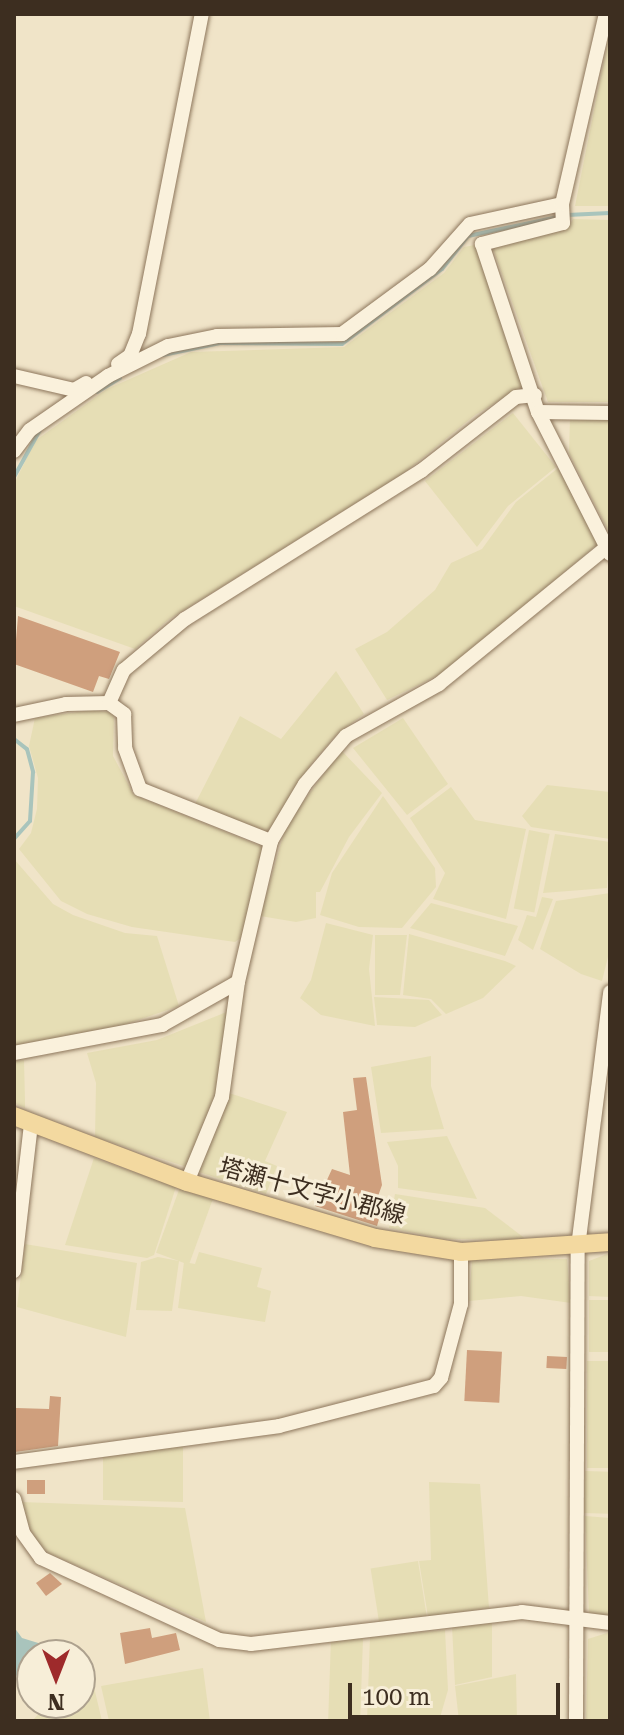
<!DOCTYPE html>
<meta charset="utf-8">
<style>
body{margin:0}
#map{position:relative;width:624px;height:1735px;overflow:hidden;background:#f0e4c8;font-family:"Roboto Serif","Noto Sans JP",serif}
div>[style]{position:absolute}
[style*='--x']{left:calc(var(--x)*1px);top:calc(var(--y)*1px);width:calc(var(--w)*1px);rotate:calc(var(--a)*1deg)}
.farmland>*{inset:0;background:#e6deb5;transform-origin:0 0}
.water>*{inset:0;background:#a9c4bc}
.stream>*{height:4px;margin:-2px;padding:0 2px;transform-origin:2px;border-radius:2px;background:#a9c4bc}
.building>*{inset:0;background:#cf9f7d;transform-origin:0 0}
.roads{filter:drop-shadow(0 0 2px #8d765c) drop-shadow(0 0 2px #8d765c)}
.minor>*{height:14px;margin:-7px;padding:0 7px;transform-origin:7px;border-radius:7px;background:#faf1dc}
.major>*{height:18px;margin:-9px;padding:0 9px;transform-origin:9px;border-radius:9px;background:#f3d9a0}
span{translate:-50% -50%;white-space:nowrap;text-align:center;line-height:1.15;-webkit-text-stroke:6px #f7eed8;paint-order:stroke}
.street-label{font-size:24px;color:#3d2e20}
.frame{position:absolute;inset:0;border:16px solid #3d2e20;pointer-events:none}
.north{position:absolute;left:16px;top:1639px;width:80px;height:80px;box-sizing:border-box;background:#f7eed8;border:2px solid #ada18e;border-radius:50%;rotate:180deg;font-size:22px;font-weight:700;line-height:32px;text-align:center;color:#3d2e20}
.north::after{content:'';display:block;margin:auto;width:28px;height:36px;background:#9e2a2b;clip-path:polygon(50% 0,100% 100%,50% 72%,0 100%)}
.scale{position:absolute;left:348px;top:1683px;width:212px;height:36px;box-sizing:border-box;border:4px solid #3d2e20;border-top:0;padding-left:10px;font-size:24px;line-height:28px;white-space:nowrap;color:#3d2e20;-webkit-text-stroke:6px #f7eed8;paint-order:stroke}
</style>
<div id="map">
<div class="farmland">
<i style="clip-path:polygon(610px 30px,610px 206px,575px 206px)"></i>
<i style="clip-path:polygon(573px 219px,610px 220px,610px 402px,548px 402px,491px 243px,568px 227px)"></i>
<i style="clip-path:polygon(475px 245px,525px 385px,475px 415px,404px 473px,168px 620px,135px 649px,14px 606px,14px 484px,35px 441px,107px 389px,191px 352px,344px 347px,444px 273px,464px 247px)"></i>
<i style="clip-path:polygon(513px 413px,556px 467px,508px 506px,477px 547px,425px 481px)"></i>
<i style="clip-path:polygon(570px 418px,610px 419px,610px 534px,569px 453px)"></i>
<i style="clip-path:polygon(558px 468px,599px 543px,447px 671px,387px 700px,355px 649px,387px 632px,435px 590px,451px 563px,482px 549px,516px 502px)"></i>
<i style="clip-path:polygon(336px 671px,364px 714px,337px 734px,312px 763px,273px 825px,265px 833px,195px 804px,240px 716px,281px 739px)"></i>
<i style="clip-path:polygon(91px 710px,114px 713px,113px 756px,134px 795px,265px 848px,242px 937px,235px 942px,132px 927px,87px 914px,61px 901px,19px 849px,31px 833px,37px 809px,38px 778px,29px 746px,35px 718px)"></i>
<i style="clip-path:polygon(403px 718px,448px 784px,407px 815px,353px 748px)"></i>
<i style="clip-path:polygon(341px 750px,382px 793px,349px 837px,320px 892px,316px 892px,316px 918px,296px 922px,260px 916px,286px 826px)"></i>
<i style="clip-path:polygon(547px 785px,610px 792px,610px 839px,531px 827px,522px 816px)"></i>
<i style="clip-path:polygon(451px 787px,475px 820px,526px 829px,506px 919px,433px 899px,445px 873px,410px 818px)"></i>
<i style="clip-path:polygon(383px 796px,435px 868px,436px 887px,402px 928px,359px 927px,320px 915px,332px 873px)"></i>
<i style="left:529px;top:830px;width:21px;height:80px;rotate:11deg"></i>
<i style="clip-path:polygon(555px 834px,610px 842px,607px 888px,543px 893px)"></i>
<i style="clip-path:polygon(14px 859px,53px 904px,73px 915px,125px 933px,157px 936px,179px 1006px,112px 1029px,14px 1046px)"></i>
<i style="clip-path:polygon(610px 893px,610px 949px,602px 981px,581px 974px,540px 949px,556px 901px)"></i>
<i style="clip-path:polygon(542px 897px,553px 899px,533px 950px,518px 940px,527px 915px,536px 917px)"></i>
<i style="clip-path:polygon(431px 903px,518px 926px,505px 956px,410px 928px)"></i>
<i style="clip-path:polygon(326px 923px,373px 935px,369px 969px,375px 1026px,321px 1015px,300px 998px,311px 980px)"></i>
<i style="clip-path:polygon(409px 934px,505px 961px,516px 966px,483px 998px,446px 1014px,431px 999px,403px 995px)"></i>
<i style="clip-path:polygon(375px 935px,407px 935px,400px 995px,375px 995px)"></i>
<i style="clip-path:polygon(374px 997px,429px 1000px,442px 1015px,415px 1027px,377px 1025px)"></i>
<i style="clip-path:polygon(229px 1011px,215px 1102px,187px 1167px,95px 1137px,96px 1083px,87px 1053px,157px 1040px)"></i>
<i style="clip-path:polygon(431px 1056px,431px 1086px,444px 1129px,381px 1133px,371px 1067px)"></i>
<i style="clip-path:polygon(24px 1060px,25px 1100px,25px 1108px,14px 1103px,14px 1061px)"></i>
<i style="clip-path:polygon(229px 1093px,287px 1112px,265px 1161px,277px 1166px,266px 1194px,199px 1172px)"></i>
<i style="clip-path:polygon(447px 1136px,477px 1199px,398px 1188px,398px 1166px,387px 1142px)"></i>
<i style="clip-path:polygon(94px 1158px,176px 1187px,154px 1255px,147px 1258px,65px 1245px)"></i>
<i style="left:180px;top:1187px;width:35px;height:70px;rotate:20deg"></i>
<i style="clip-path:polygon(395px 1194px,485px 1208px,527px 1240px,445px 1239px,389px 1228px)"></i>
<i style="clip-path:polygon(25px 1244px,137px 1263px,126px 1337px,17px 1307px)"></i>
<i style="clip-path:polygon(199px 1252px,262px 1268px,257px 1287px,271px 1291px,265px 1322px,178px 1308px,184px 1262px,195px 1264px)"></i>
<i style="clip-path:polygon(610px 1253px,610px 1297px,589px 1296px,589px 1261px)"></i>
<i style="clip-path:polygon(158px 1257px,179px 1261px,172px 1311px,136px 1310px,141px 1262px)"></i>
<i style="clip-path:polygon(567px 1259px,571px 1303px,521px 1296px,469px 1301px,472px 1260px)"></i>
<i style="left:589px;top:1300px;width:21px;height:52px"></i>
<i style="left:587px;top:1361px;width:23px;height:107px"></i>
<i style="clip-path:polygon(183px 1445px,183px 1502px,103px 1500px,103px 1456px)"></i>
<i style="left:585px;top:1471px;width:25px;height:42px;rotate:2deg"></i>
<i style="clip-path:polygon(429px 1482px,480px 1484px,489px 1608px,428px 1617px,419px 1561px,431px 1560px)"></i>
<i style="clip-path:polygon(21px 1502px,185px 1508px,206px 1622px,48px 1553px,30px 1533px)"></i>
<i style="clip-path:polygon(585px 1516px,610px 1518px,610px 1618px,589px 1614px)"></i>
<i style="left:418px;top:1561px;width:58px;height:48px;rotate:81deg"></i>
<i style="clip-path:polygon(492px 1622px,492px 1677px,455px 1685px,452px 1626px)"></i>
<i style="clip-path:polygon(445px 1630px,448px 1690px,439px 1721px,367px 1721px,370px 1637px)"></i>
<i style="clip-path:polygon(610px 1632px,610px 1721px,586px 1721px,588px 1639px)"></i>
<i style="left:363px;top:1639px;width:82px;height:32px;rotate:92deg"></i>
<i style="clip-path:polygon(203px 1668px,210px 1721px,109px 1721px,101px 1686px)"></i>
<i style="clip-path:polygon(516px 1674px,517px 1721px,459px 1721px,455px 1686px)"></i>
<i style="clip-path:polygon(93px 1683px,102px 1721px,32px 1721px,49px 1703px,80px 1703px,80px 1688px)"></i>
</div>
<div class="water">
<i style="clip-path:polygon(14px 1627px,22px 1638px,48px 1646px,32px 1655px,14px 1679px)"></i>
</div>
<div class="stream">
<i style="--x:567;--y:215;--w:43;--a:-2.7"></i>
<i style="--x:163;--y:355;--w:58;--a:-11.9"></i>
<i style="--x:220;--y:343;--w:122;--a:0.5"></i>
<i style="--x:342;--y:344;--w:125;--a:-36.9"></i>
<i style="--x:442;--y:269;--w:42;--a:-51.8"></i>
<i style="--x:468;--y:236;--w:92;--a:-11.9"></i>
<i style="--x:97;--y:392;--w:27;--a:-31"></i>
<i style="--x:14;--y:477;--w:54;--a:-61"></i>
<i style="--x:14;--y:739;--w:16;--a:38"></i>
<i style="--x:27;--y:749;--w:24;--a:75"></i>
<i style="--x:33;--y:772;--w:49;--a:93.5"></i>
<i style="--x:30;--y:821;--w:24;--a:132"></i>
</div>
<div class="building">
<i style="clip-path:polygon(18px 616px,120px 652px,109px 679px,99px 676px,93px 692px,14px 664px)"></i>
<i style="clip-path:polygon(366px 1077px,382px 1185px,377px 1199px,384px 1202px,377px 1226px,315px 1206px,332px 1169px,350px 1175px,343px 1112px,357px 1110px,353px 1078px)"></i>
<i style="left:467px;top:1350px;width:35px;height:51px;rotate:3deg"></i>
<i style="left:547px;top:1356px;width:20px;height:12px;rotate:3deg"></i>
<i style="clip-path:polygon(50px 1396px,61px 1397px,58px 1446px,15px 1452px,16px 1408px,49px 1409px)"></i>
<i style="left:27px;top:1480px;width:18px;height:14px"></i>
<i style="clip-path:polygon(50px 1573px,62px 1584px,46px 1596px,36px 1583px)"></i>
<i style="clip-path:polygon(150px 1628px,152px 1638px,176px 1633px,180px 1650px,125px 1664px,120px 1633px)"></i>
</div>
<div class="roads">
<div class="minor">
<i style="--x:562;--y:204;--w:19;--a:87"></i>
<i style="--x:563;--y:223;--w:84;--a:165.5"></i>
<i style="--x:482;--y:244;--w:177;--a:71.6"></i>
<i style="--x:538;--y:412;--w:159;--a:63.1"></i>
<i style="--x:118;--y:364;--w:14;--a:-34"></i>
<i style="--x:130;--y:356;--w:24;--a:-68"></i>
<i style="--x:139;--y:334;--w:326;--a:-78.9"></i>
<i style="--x:14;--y:376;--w:62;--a:13.1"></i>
<i style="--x:74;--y:390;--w:14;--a:-30"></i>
<i style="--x:538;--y:412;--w:72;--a:0.8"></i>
<i style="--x:14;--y:451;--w:26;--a:-53"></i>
<i style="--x:30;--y:430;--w:95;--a:-34.7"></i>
<i style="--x:108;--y:376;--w:67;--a:-26.6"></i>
<i style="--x:168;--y:346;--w:50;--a:-11.5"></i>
<i style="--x:217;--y:336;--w:125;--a:-0.9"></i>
<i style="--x:342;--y:334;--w:109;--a:-36.5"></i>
<i style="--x:430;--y:269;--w:60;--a:-48.4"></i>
<i style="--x:470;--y:224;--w:94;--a:-12.3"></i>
<i style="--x:562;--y:204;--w:195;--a:-77"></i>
<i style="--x:109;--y:703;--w:36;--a:-66"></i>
<i style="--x:124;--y:670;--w:80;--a:-39.9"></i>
<i style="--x:185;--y:619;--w:279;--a:-32.1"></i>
<i style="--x:421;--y:471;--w:120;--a:-37.9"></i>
<i style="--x:516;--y:397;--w:19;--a:-6"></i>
<i style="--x:14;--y:715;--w:53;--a:-11.9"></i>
<i style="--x:66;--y:704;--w:43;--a:-1.3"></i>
<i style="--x:109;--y:703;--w:19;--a:36"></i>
<i style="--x:124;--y:714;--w:34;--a:88"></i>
<i style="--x:125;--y:748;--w:44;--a:69.9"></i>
<i style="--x:140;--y:789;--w:141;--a:21.7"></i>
<i style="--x:14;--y:1053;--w:151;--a:-10.7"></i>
<i style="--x:162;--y:1025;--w:87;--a:-29.5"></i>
<i style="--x:187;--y:1182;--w:92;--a:-67.6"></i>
<i style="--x:222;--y:1097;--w:116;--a:-82.1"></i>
<i style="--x:238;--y:982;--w:145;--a:-76.8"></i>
<i style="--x:271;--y:841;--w:66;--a:-59.2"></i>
<i style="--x:305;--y:784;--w:63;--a:-49.5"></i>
<i style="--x:346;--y:736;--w:107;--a:-29.2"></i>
<i style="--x:439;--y:684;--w:217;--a:-39.2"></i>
<i style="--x:14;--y:1271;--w:148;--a:-83.4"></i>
<i style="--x:14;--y:1462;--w:267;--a:-7.7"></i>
<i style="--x:279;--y:1426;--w:160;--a:-14.5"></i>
<i style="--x:434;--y:1386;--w:11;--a:-49"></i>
<i style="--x:441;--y:1378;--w:77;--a:-74.9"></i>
<i style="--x:461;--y:1304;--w:52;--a:-90"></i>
<i style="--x:14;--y:1499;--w:35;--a:75"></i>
<i style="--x:23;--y:1533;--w:31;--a:54"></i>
<i style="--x:41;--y:1558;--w:196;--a:24.7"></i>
<i style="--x:219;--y:1640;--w:32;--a:7"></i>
<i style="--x:251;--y:1644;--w:273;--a:-6.7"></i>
<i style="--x:522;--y:1612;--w:89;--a:7.1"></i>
<i style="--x:576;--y:1721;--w:474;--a:-89.8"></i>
<i style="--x:578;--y:1247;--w:257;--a:-82.8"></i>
</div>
<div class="major">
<i style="--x:14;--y:1116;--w:185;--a:20.9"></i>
<i style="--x:187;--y:1182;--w:196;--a:16.6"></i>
<i style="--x:375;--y:1238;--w:87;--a:9.2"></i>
<i style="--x:461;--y:1252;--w:149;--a:-3.8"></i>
</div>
</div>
<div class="street-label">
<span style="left:312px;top:1192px;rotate:15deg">塔瀬十文字小郡線</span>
</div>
<div class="frame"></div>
<div class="north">N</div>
<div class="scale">100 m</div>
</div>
